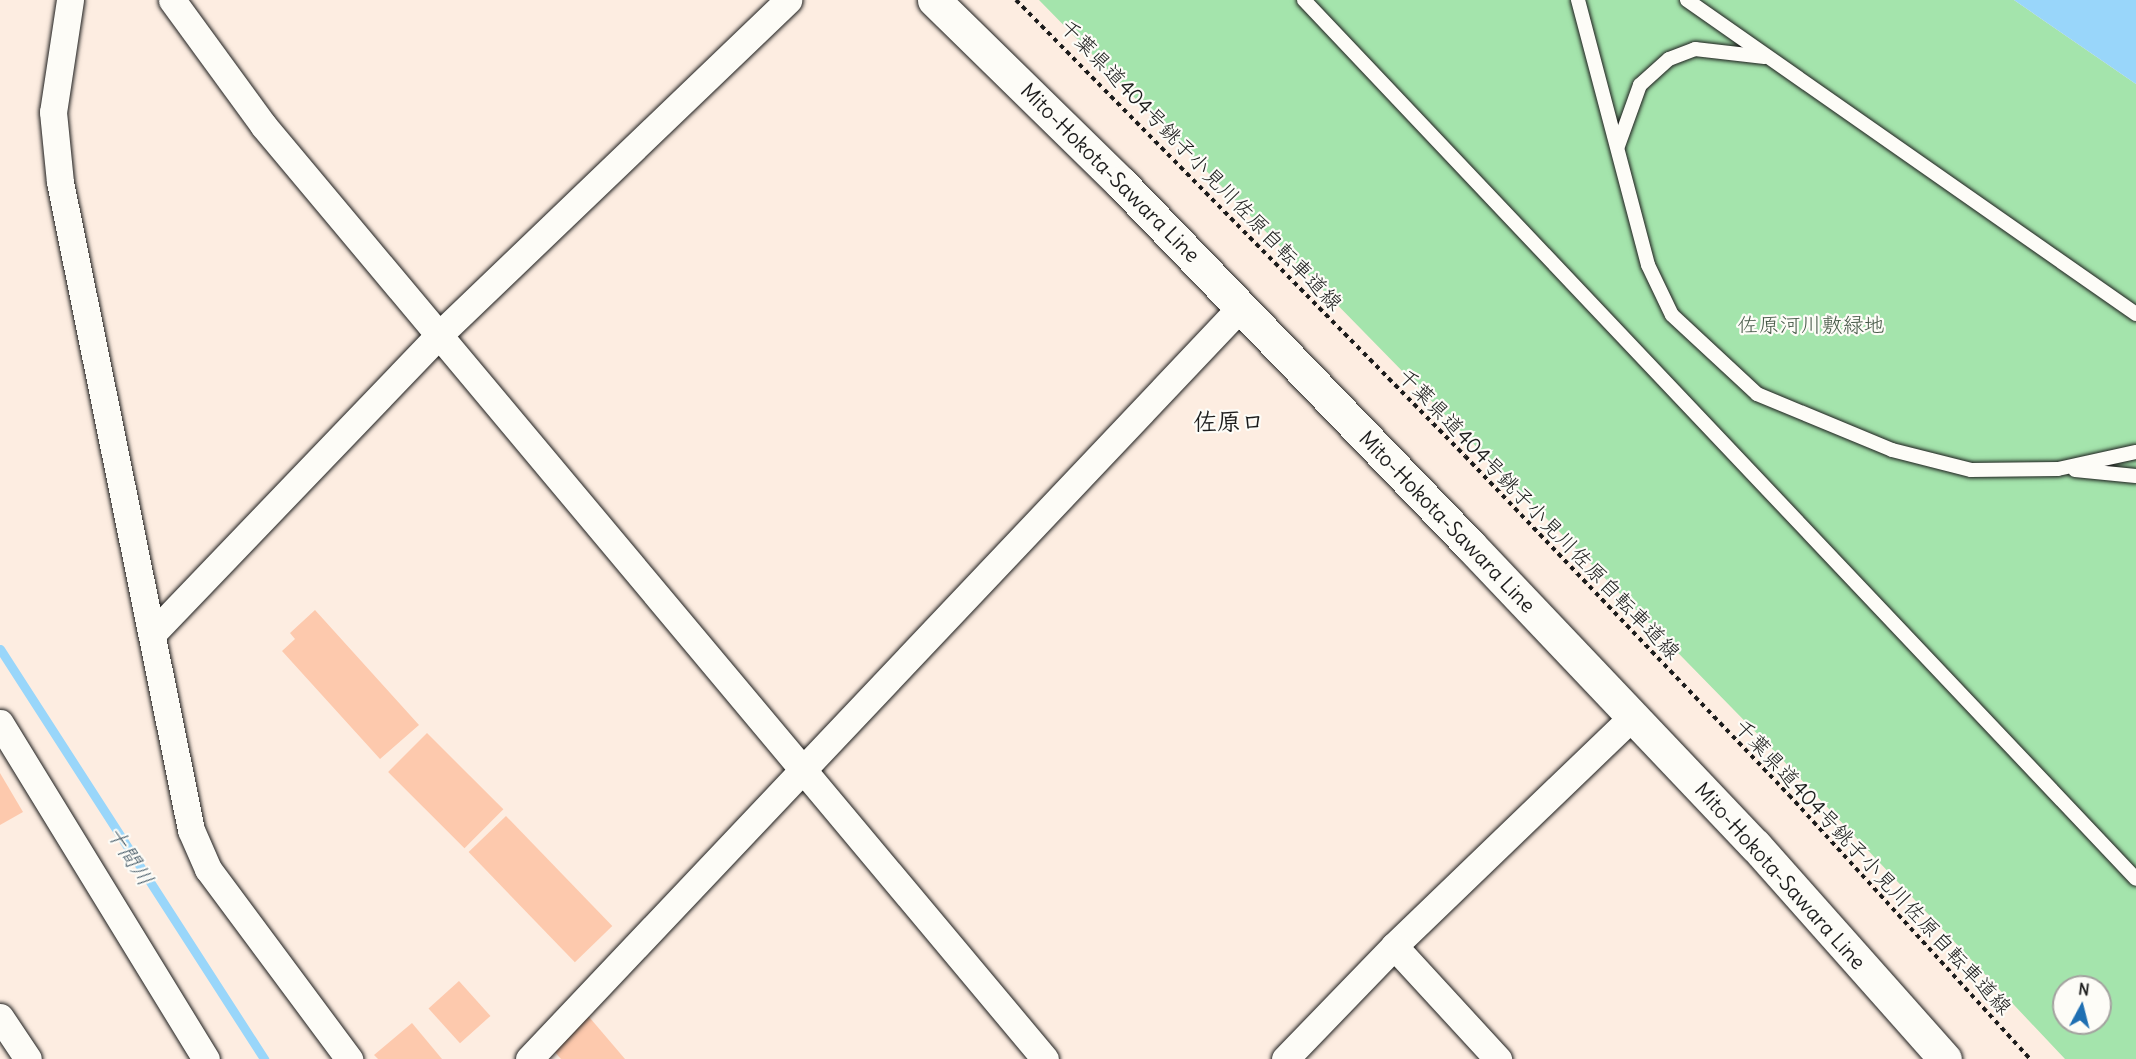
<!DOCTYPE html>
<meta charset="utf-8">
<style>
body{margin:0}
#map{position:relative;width:2136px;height:1059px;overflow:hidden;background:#fdede1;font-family:Delius,"Klee One",sans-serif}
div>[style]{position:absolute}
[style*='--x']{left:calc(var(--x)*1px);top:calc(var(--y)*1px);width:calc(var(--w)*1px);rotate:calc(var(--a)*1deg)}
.green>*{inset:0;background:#a4e4ac}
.water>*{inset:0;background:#99d6fa}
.stream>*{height:9px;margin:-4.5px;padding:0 4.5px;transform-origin:4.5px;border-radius:4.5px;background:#99d6fa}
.building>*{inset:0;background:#fdc9ad;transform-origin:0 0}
.path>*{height:4px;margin-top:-2px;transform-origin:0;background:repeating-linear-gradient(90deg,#1c1c1c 0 4.5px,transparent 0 9px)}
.roads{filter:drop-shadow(0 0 2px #1c1c1c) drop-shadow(0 0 2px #1c1c1c)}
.lane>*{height:14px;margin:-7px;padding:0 7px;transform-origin:7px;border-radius:7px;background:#fdfcf7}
.street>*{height:27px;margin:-13.5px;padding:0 13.5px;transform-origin:13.5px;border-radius:13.5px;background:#fdfcf7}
.primary>*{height:33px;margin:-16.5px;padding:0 16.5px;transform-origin:16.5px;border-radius:16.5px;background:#fdfcf7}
span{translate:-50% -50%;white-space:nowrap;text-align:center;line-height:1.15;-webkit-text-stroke:4.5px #fdfcf7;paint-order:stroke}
.street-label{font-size:21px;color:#1c1c1c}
.park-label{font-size:21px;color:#455847}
.water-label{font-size:22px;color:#485d6a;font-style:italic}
.quarter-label{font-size:24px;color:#1c1c1c;font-weight:700}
.north{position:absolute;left:2052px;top:975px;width:60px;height:60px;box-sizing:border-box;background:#fdfcf7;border:2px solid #a3a29f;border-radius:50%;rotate:7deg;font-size:16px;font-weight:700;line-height:24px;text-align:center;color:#1c1c1c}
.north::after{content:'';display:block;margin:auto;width:21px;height:27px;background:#1f6fb2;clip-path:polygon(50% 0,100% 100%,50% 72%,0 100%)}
</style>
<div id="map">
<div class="green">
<i style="clip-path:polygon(evenodd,1039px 0,2014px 0,2136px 84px,2136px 1059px,2065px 1059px,1779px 756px,1039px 0,2064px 987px,2100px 987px,2100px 1023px,2064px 1023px,2064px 987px)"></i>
</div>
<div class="water">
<i style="clip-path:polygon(2014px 0,2136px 0,2136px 84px)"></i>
</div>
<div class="stream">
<i style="--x:0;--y:649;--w:488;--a:57.2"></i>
</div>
<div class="building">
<i style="clip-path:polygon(315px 610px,419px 725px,380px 759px,282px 651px,295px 639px,290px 633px)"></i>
<i style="left:427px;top:733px;width:108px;height:55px;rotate:45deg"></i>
<i style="clip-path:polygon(0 773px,23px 812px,0 825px)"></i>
<i style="left:506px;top:816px;width:153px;height:52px;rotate:46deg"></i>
<i style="left:459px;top:981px;width:47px;height:41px;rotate:48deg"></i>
<i style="clip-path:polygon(584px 1011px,625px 1059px,561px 1059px,547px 1043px)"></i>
<i style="clip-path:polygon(412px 1023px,442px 1059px,378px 1059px,374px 1055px)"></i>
</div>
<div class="path">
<i style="--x:1016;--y:0;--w:640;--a:45.44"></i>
<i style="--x:1465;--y:456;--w:469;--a:46.3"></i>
<i style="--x:1789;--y:795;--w:357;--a:47.6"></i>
</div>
<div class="roads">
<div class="lane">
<i style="--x:1304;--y:0;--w:1210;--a:46.57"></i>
<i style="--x:1578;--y:0;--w:274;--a:75.2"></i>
<i style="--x:1648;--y:265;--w:55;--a:64.4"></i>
<i style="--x:1672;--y:315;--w:116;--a:42.9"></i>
<i style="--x:1757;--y:394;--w:146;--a:22.5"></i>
<i style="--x:1892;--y:450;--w:81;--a:14.2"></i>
<i style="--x:1971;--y:470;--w:87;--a:-0.7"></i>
<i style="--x:2058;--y:469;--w:80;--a:-12.3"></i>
<i style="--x:1687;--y:0;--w:548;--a:34.97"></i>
<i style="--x:1618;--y:146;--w:65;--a:-70.2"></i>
<i style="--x:1640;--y:85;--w:39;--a:-42"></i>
<i style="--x:1669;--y:59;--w:28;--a:-21"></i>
<i style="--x:1695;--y:49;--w:70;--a:6.5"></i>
<i style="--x:2075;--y:470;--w:61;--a:5.6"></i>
</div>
<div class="street">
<i style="--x:70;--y:0;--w:113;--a:98.6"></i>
<i style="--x:53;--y:112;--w:70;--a:84.3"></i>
<i style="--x:60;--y:182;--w:661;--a:78.57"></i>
<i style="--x:191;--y:830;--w:43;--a:66.4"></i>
<i style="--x:208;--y:869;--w:237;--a:53.4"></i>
<i style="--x:172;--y:0;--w:155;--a:53.9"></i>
<i style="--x:263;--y:125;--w:1218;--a:50.06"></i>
<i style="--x:155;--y:631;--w:410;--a:-46.2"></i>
<i style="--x:439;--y:335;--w:484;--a:-43.8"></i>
<i style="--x:0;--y:723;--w:394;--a:58.5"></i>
<i style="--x:1394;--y:946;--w:330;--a:-43.9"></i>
<i style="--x:0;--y:1017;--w:50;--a:56.3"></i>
<i style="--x:529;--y:1059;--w:1036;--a:-46.57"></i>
<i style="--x:1285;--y:1059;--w:157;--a:-46"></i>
<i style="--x:1394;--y:946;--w:154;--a:47.4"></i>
</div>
<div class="primary">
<i style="--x:934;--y:0;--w:262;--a:44.4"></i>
<i style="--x:1121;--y:183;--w:503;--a:46.05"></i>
<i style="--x:1470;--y:545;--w:414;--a:46.5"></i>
<i style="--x:1755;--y:845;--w:286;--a:48.4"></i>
</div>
</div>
<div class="street-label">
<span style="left:1201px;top:165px;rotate:46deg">千葉県道404号銚子小見川佐原自転車道線</span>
<span style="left:1110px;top:173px;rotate:45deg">Mito-Hokota-Sawara Line</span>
<span style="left:1539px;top:514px;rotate:46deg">千葉県道404号銚子小見川佐原自転車道線</span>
<span style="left:1447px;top:522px;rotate:46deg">Mito-Hokota-Sawara Line</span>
<span style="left:1873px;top:867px;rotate:47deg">千葉県道404号銚子小見川佐原自転車道線</span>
<span style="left:1780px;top:876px;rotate:48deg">Mito-Hokota-Sawara Line</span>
</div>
<div class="park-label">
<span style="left:1811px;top:325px">佐原河川敷緑地</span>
</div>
<div class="water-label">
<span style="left:130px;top:856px;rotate:57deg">十間川</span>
</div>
<div class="quarter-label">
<span style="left:1229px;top:422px">佐原ロ</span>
</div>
<div class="north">N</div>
</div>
